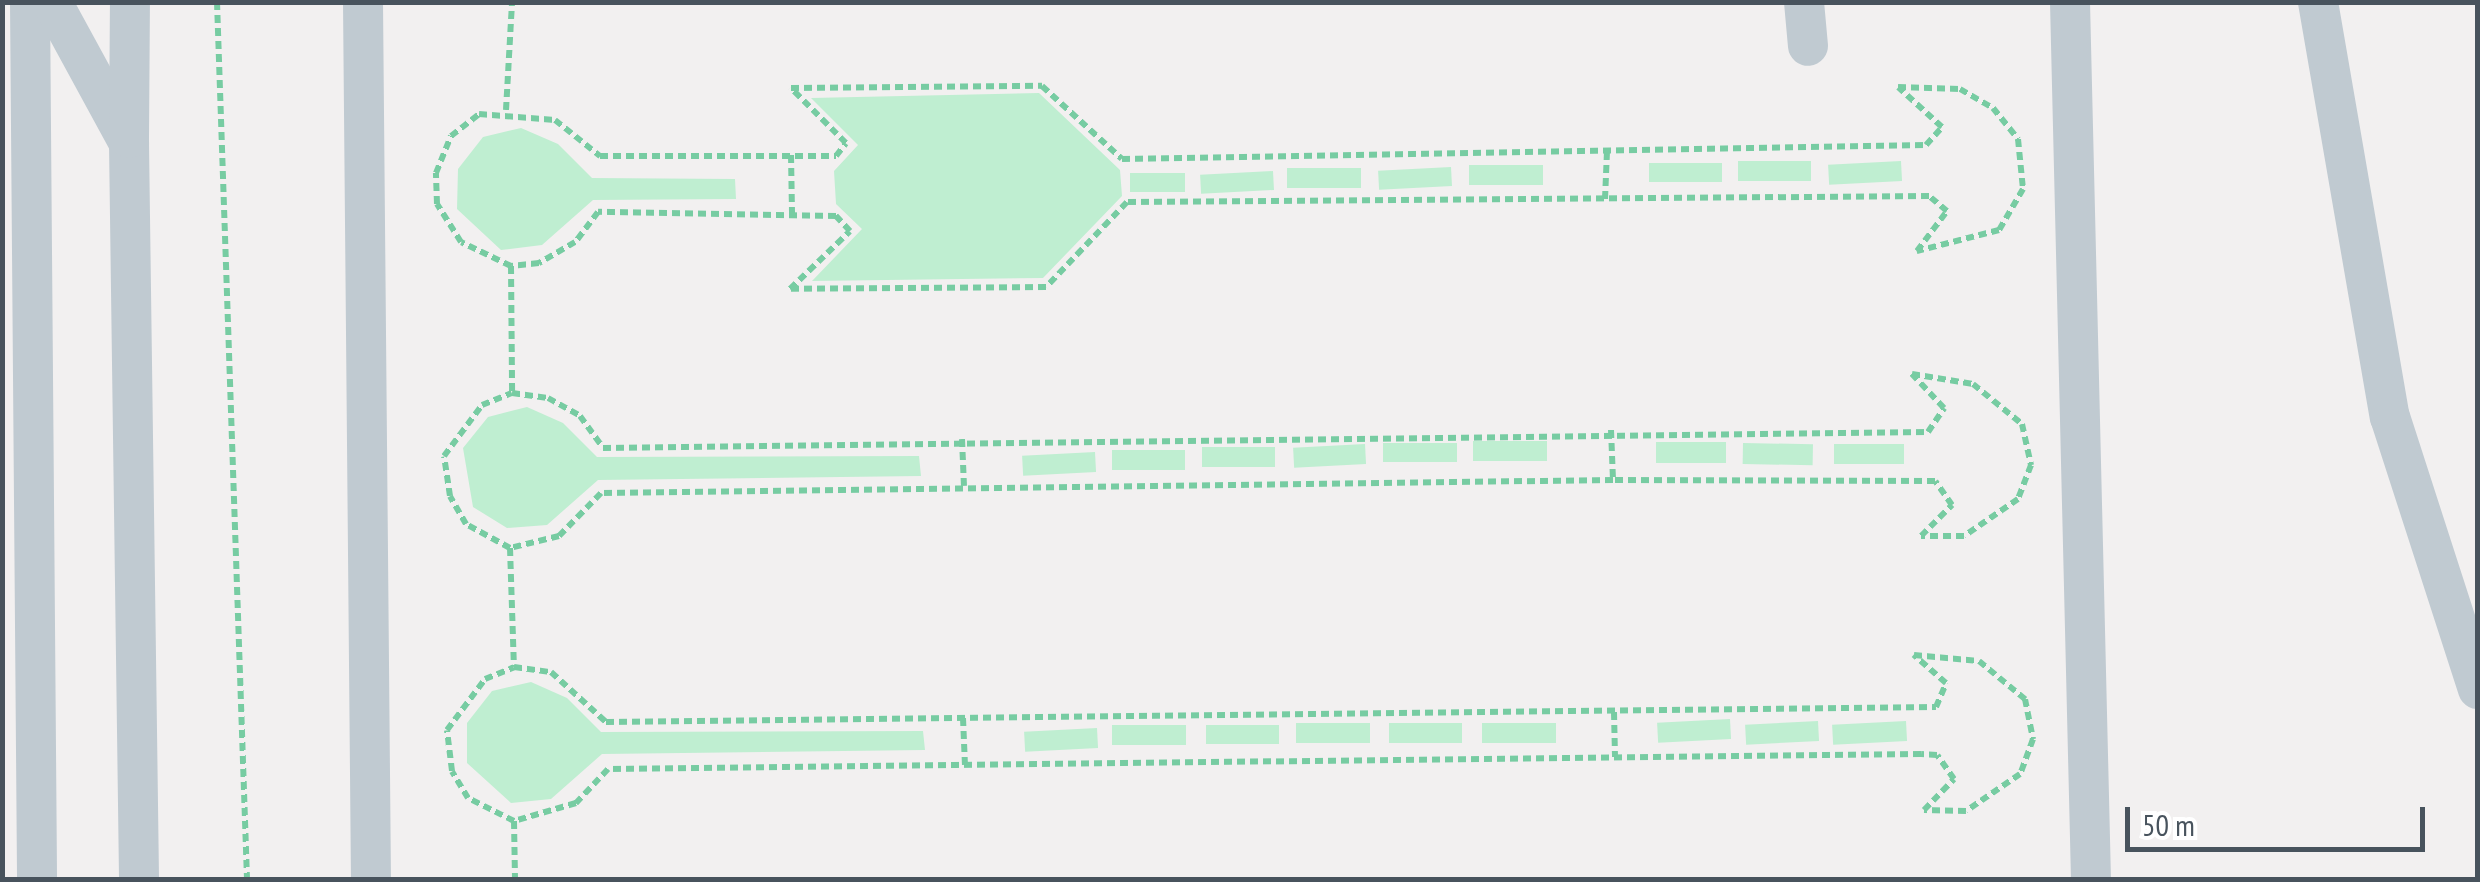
<!DOCTYPE html>
<style>
body{margin:0}
#map{position:relative;width:2480px;height:882px;overflow:hidden;background:#f2f0f0;font-family:"PT Sans Narrow",sans-serif}
div>[style]{position:absolute}
[style*='--x']{left:calc(var(--x)*1px);top:calc(var(--y)*1px);width:calc(var(--w)*1px);rotate:calc(var(--a)*1deg)}
.green>*{inset:0;background:#bfeed1;transform-origin:0 0}
.path>*{height:6px;margin-top:-3px;transform-origin:0;background:repeating-linear-gradient(90deg,#77cca2 0 8px,transparent 0 13px)}
.minor>*{height:40px;margin:-20px;padding:0 20px;transform-origin:20px;border-radius:20px;background:#c0cad1}
span{translate:-50% -50%;white-space:nowrap;text-align:center;line-height:1.15;-webkit-text-stroke:9px #fff;paint-order:stroke}
.frame{position:absolute;inset:0;border:5px solid #48535d;pointer-events:none}
.scale{position:absolute;left:2125px;top:807px;width:300px;height:45px;box-sizing:border-box;border:5px solid #48535d;border-top:0;padding-left:12px;font-size:30px;line-height:35px;white-space:nowrap;color:#48535d;-webkit-text-stroke:8px #fff;paint-order:stroke}
</style>
<div id="map">
<div class="green">
<i style="clip-path:polygon(1039px 93px,1120px 170px,1122px 196px,1043px 278px,812px 281px,862px 229px,836px 204px,834px 171px,858px 145px,811px 98px)"></i>
<i style="clip-path:polygon(521px 128px,558px 144px,592px 178px,735px 179px,736px 199px,593px 200px,542px 245px,501px 250px,457px 209px,458px 169px,483px 137px)"></i>
<i style="left:1811px;top:161px;width:20px;height:73px;rotate:90deg"></i>
<i style="left:1901px;top:161px;width:20px;height:73px;rotate:87deg"></i>
<i style="left:1722px;top:163px;width:19px;height:73px;rotate:90deg"></i>
<i style="left:1543px;top:165px;width:20px;height:74px;rotate:90deg"></i>
<i style="left:1451px;top:167px;width:19px;height:73px;rotate:87deg"></i>
<i style="left:1361px;top:168px;width:20px;height:74px;rotate:90deg"></i>
<i style="left:1273px;top:171px;width:19px;height:73px;rotate:87deg"></i>
<i style="left:1185px;top:173px;width:19px;height:55px;rotate:90deg"></i>
<i style="clip-path:polygon(527px 407px,563px 423px,597px 457px,919px 456px,921px 476px,598px 480px,547px 525px,507px 528px,473px 507px,463px 448px,488px 417px)"></i>
<i style="left:1547px;top:441px;width:20px;height:74px;rotate:90deg"></i>
<i style="left:1656px;top:442px;width:70px;height:21px"></i>
<i style="left:1457px;top:443px;width:19px;height:74px;rotate:90deg"></i>
<i style="left:1743px;top:443px;width:70px;height:21px;rotate:1deg"></i>
<i style="left:1365px;top:444px;width:20px;height:72px;rotate:87deg"></i>
<i style="left:1834px;top:444px;width:70px;height:20px"></i>
<i style="left:1275px;top:447px;width:20px;height:73px;rotate:90deg"></i>
<i style="left:1185px;top:450px;width:20px;height:73px;rotate:90deg"></i>
<i style="left:1095px;top:452px;width:20px;height:73px;rotate:87deg"></i>
<i style="clip-path:polygon(531px 682px,567px 698px,601px 732px,923px 731px,925px 750px,602px 754px,551px 799px,511px 803px,467px 763px,467px 723px,492px 691px)"></i>
<i style="left:1730px;top:719px;width:20px;height:73px;rotate:87deg"></i>
<i style="left:1818px;top:721px;width:20px;height:73px;rotate:87deg"></i>
<i style="left:1906px;top:721px;width:20px;height:74px;rotate:87deg"></i>
<i style="left:1370px;top:723px;width:20px;height:74px;rotate:90deg"></i>
<i style="left:1462px;top:723px;width:20px;height:73px;rotate:90deg"></i>
<i style="left:1556px;top:723px;width:20px;height:74px;rotate:90deg"></i>
<i style="left:1186px;top:725px;width:20px;height:74px;rotate:90deg"></i>
<i style="left:1279px;top:725px;width:19px;height:73px;rotate:90deg"></i>
<i style="left:1097px;top:728px;width:20px;height:73px;rotate:87deg"></i>
</div>
<div class="path">
<i style="--x:217;--y:2;--w:879;--a:88.04"></i>
<i style="--x:1042;--y:86;--w:108;--a:42.4"></i>
<i style="--x:1122;--y:159;--w:804;--a:-1"></i>
<i style="--x:1926;--y:145;--w:24;--a:-48"></i>
<i style="--x:1942;--y:127;--w:59;--a:-137.7"></i>
<i style="--x:1898;--y:87;--w:62;--a:1.8"></i>
<i style="--x:1960;--y:89;--w:38;--a:30"></i>
<i style="--x:1993;--y:108;--w:40;--a:51"></i>
<i style="--x:2018;--y:139;--w:50;--a:84.3"></i>
<i style="--x:2023;--y:189;--w:48;--a:120.3"></i>
<i style="--x:1999;--y:230;--w:85;--a:165.6"></i>
<i style="--x:1917;--y:251;--w:50;--a:-53.1"></i>
<i style="--x:1947;--y:211;--w:23;--a:-140"></i>
<i style="--x:1929;--y:196;--w:802;--a:179.57"></i>
<i style="--x:1127;--y:202;--w:117;--a:133.6"></i>
<i style="--x:1046;--y:287;--w:256;--a:179.6"></i>
<i style="--x:790;--y:289;--w:83;--a:-44"></i>
<i style="--x:850;--y:231;--w:21;--a:-133"></i>
<i style="--x:836;--y:216;--w:238;--a:-179"></i>
<i style="--x:598;--y:212;--w:38;--a:127"></i>
<i style="--x:575;--y:242;--w:42;--a:149.7"></i>
<i style="--x:539;--y:263;--w:28;--a:174"></i>
<i style="--x:511;--y:266;--w:55;--a:-154.4"></i>
<i style="--x:461;--y:242;--w:45;--a:-122.3"></i>
<i style="--x:437;--y:204;--w:31;--a:-92"></i>
<i style="--x:436;--y:173;--w:40;--a:-68"></i>
<i style="--x:451;--y:136;--w:36;--a:-38"></i>
<i style="--x:479;--y:114;--w:76;--a:4.5"></i>
<i style="--x:555;--y:120;--w:58;--a:38.7"></i>
<i style="--x:600;--y:156;--w:236;--a:0"></i>
<i style="--x:836;--y:156;--w:16;--a:-52"></i>
<i style="--x:846;--y:143;--w:78;--a:-135"></i>
<i style="--x:791;--y:88;--w:251;--a:-0.5"></i>
<i style="--x:506;--y:110;--w:108;--a:-86.8"></i>
<i style="--x:791;--y:155;--w:60;--a:89"></i>
<i style="--x:1605;--y:199;--w:48;--a:-87.6"></i>
<i style="--x:511;--y:266;--w:127;--a:89.5"></i>
<i style="--x:1912;--y:374;--w:62;--a:9.3"></i>
<i style="--x:1973;--y:384;--w:63;--a:39.2"></i>
<i style="--x:2022;--y:424;--w:42;--a:77.6"></i>
<i style="--x:2031;--y:465;--w:36;--a:111"></i>
<i style="--x:2018;--y:499;--w:65;--a:145.6"></i>
<i style="--x:1964;--y:536;--w:43;--a:180"></i>
<i style="--x:1921;--y:536;--w:44;--a:-45"></i>
<i style="--x:1952;--y:505;--w:29;--a:-125"></i>
<i style="--x:1935;--y:481;--w:322;--a:-179.8"></i>
<i style="--x:1613;--y:480;--w:1012;--a:179.26"></i>
<i style="--x:601;--y:493;--w:60;--a:134.3"></i>
<i style="--x:559;--y:536;--w:50;--a:166.2"></i>
<i style="--x:510;--y:548;--w:50;--a:-151.4"></i>
<i style="--x:466;--y:524;--w:32;--a:-120"></i>
<i style="--x:450;--y:496;--w:40;--a:-98.5"></i>
<i style="--x:444;--y:456;--w:64;--a:-53.3"></i>
<i style="--x:482;--y:405;--w:32;--a:-22"></i>
<i style="--x:512;--y:393;--w:36;--a:8"></i>
<i style="--x:548;--y:398;--w:37;--a:29"></i>
<i style="--x:580;--y:416;--w:39;--a:54"></i>
<i style="--x:603;--y:448;--w:1325;--a:-0.69"></i>
<i style="--x:1928;--y:432;--w:29;--a:-56"></i>
<i style="--x:1944;--y:408;--w:47;--a:-133.3"></i>
<i style="--x:1611;--y:430;--w:50;--a:87.7"></i>
<i style="--x:962;--y:439;--w:47;--a:87.6"></i>
<i style="--x:510;--y:548;--w:119;--a:88.1"></i>
<i style="--x:1914;--y:655;--w:65;--a:5.3"></i>
<i style="--x:1979;--y:661;--w:60;--a:39.6"></i>
<i style="--x:2025;--y:699;--w:41;--a:78.7"></i>
<i style="--x:2033;--y:739;--w:37;--a:110"></i>
<i style="--x:2020;--y:774;--w:65;--a:145.6"></i>
<i style="--x:1966;--y:811;--w:42;--a:-178.6"></i>
<i style="--x:1924;--y:810;--w:43;--a:-45.9"></i>
<i style="--x:1954;--y:779;--w:29;--a:-125"></i>
<i style="--x:1937;--y:755;--w:16;--a:-176"></i>
<i style="--x:1921;--y:754;--w:1313;--a:179.35"></i>
<i style="--x:608;--y:769;--w:47;--a:133.3"></i>
<i style="--x:576;--y:803;--w:65;--a:163.8"></i>
<i style="--x:514;--y:821;--w:51;--a:-153.4"></i>
<i style="--x:468;--y:798;--w:31;--a:-121"></i>
<i style="--x:452;--y:771;--w:41;--a:-97"></i>
<i style="--x:447;--y:730;--w:64;--a:-53.3"></i>
<i style="--x:485;--y:679;--w:31;--a:-22"></i>
<i style="--x:514;--y:667;--w:37;--a:8"></i>
<i style="--x:551;--y:672;--w:74;--a:42.3"></i>
<i style="--x:606;--y:722;--w:1330;--a:-0.65"></i>
<i style="--x:1936;--y:707;--w:26;--a:-67"></i>
<i style="--x:1946;--y:683;--w:43;--a:-138.8"></i>
<i style="--x:1614;--y:712;--w:45;--a:88.7"></i>
<i style="--x:963;--y:718;--w:47;--a:87.6"></i>
<i style="--x:514;--y:821;--w:59;--a:89"></i>
</div>
<div class="minor">
<i style="--x:30;--y:2;--w:878;--a:89.54"></i>
<i style="--x:52;--y:2;--w:161;--a:61.4"></i>
<i style="--x:129;--y:143;--w:737;--a:89.22"></i>
<i style="--x:363;--y:2;--w:878;--a:89.48"></i>
<i style="--x:1804;--y:2;--w:44;--a:84.8"></i>
<i style="--x:2070;--y:2;--w:878;--a:88.63"></i>
<i style="--x:2318;--y:2;--w:421;--a:80.2"></i>
<i style="--x:2390;--y:417;--w:286;--a:72.1"></i>
<i style="--x:129;--y:138;--w:136;--a:-89.6"></i>
</div>
<div class="frame"></div>
<div class="scale">50 m</div>
</div>
